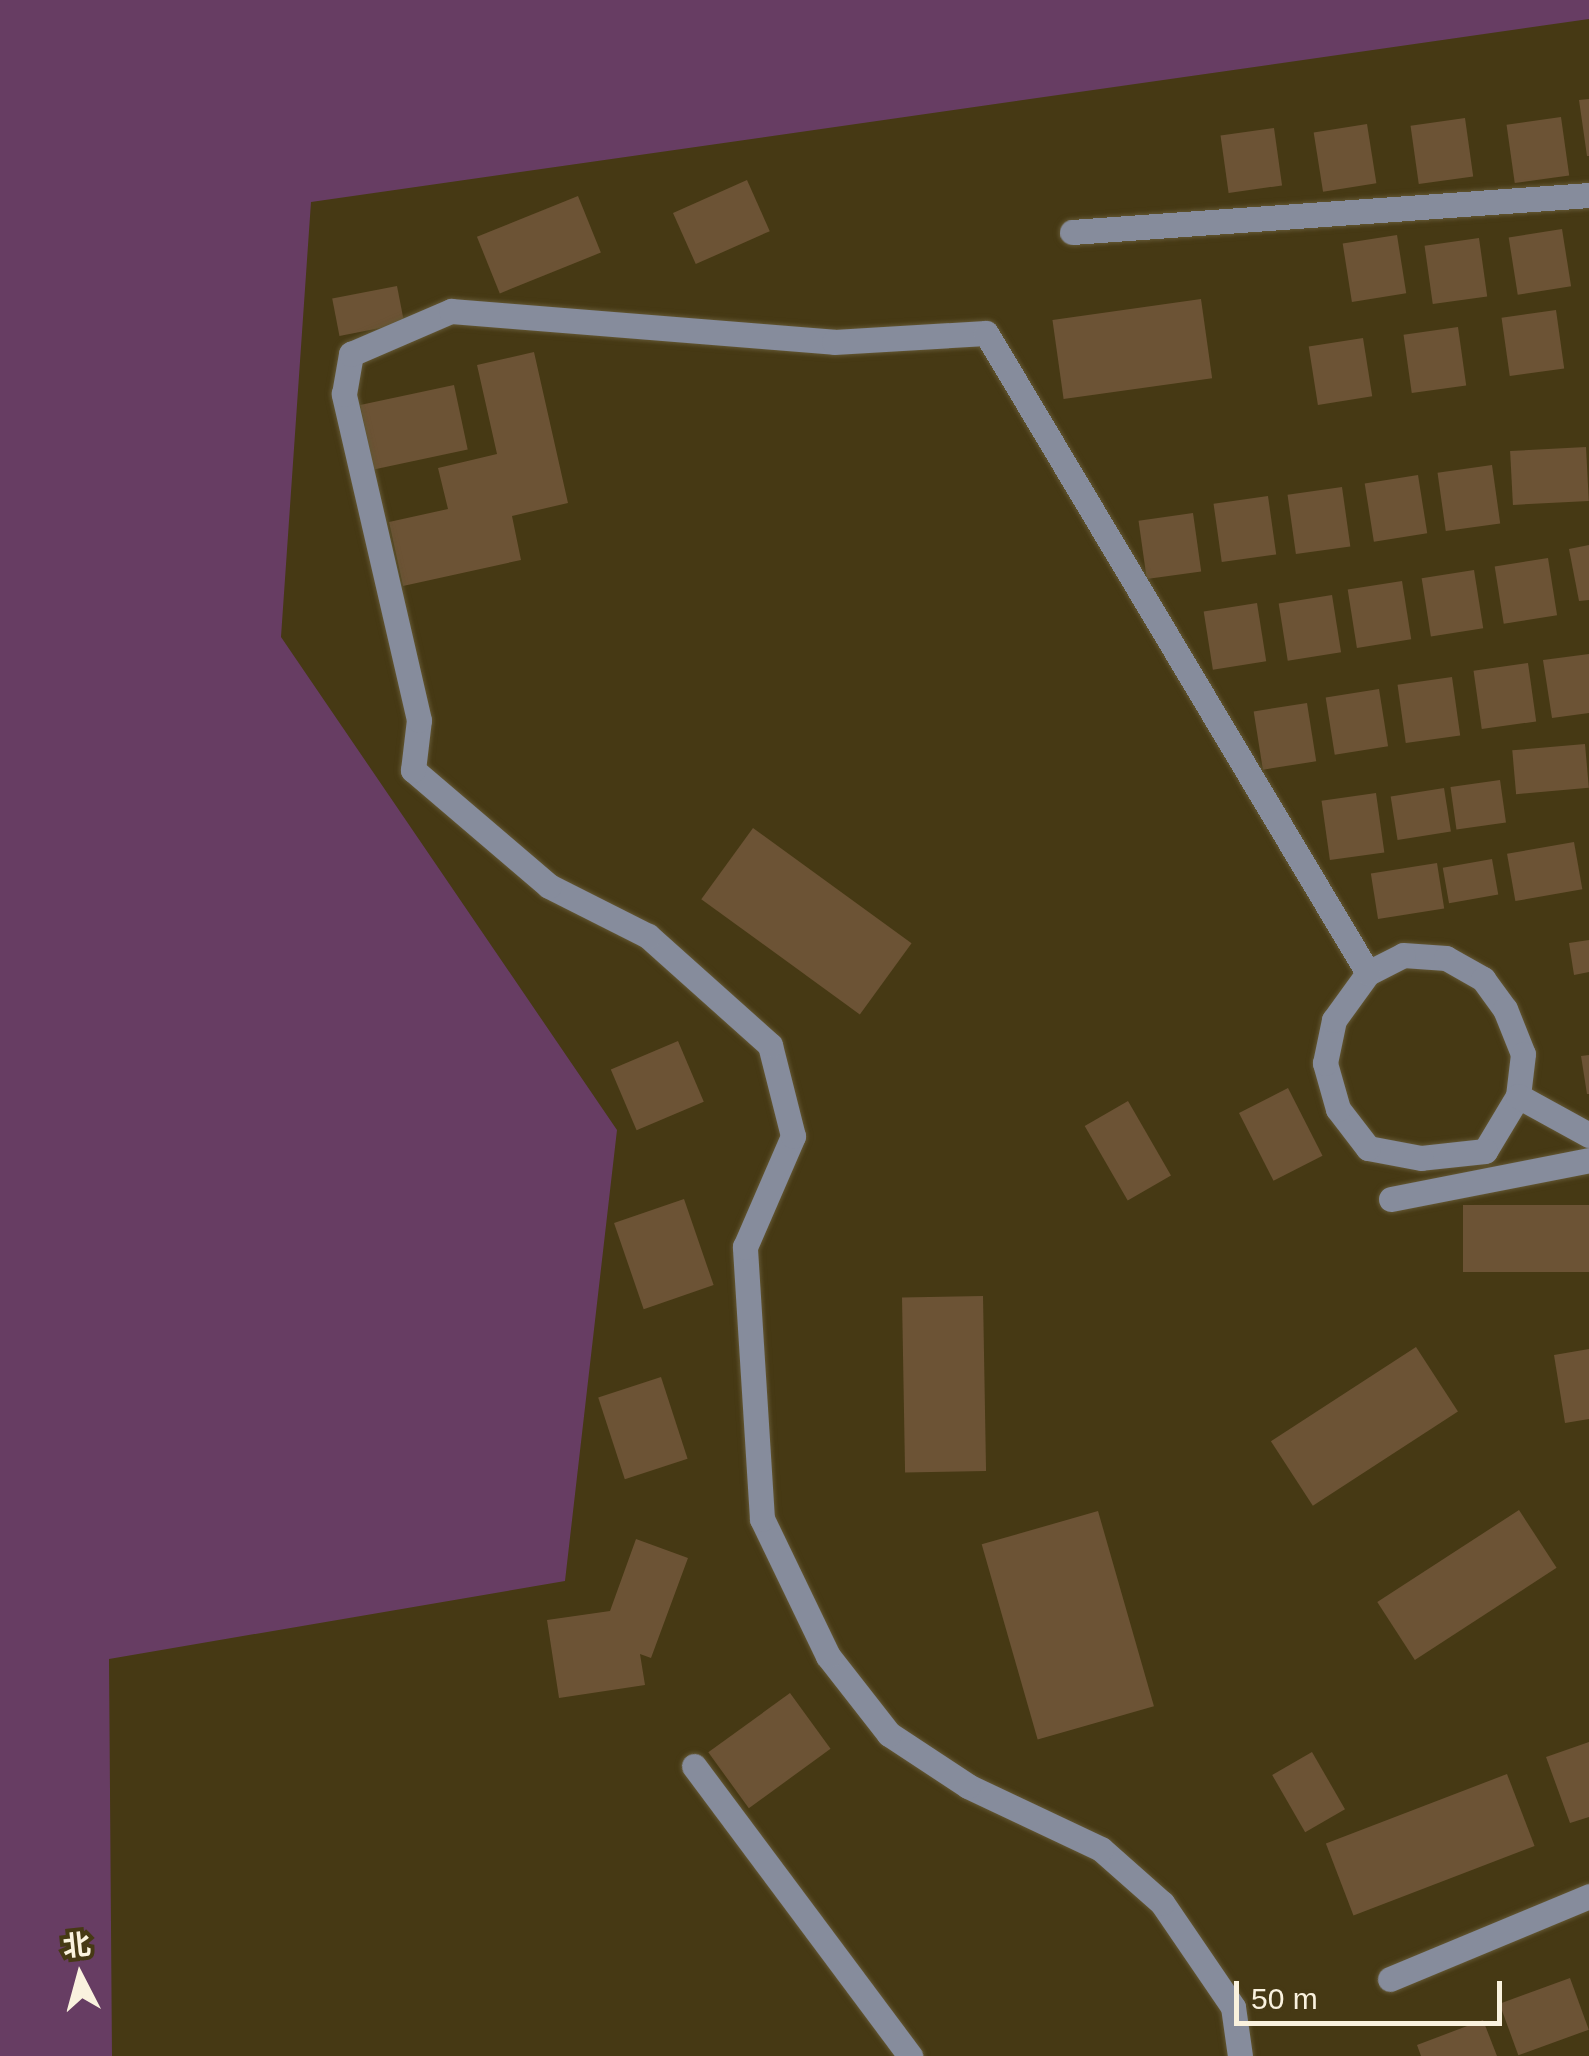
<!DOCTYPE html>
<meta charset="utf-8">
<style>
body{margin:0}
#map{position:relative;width:1589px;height:2056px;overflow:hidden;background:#463914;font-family:Arial,"Noto Sans SC",sans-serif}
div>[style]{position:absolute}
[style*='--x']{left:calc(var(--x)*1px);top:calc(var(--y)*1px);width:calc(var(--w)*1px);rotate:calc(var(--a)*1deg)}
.green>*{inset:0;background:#673d63}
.building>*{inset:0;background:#6c5335;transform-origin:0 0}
.roads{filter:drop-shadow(0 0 2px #635734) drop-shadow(0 0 2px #635734)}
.minor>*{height:25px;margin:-12.5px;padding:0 12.5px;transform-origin:12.5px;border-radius:12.5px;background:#868c9c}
span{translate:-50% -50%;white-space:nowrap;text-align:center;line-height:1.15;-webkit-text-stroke:9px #463914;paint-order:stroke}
.north{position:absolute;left:30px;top:1926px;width:100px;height:100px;-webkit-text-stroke:8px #463914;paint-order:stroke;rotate:354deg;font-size:28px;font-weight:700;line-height:40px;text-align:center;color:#faf2de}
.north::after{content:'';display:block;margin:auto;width:35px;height:45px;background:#faf2de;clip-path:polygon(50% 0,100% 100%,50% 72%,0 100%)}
.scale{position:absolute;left:1234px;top:1981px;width:268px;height:45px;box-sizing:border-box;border:5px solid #faf2de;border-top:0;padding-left:12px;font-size:30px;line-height:35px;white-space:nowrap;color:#faf2de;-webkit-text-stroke:8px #463914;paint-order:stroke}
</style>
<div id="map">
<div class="green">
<i style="clip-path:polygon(0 0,1589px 0,1589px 19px,311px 202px,281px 637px,617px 1130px,565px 1581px,109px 1659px,112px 2056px,0 2056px)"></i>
</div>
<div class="building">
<i style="clip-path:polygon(1589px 99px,1589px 156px,1587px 156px,1579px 100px)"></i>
<i style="left:1561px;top:117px;width:59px;height:55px;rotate:82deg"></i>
<i style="left:1465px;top:118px;width:59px;height:55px;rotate:82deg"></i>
<i style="left:1367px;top:124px;width:60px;height:54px;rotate:81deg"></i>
<i style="left:1274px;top:128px;width:58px;height:54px;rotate:82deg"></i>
<i style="left:747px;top:180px;width:56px;height:81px;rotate:66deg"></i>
<i style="left:578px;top:196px;width:61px;height:109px;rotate:68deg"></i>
<i style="left:1562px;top:229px;width:58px;height:54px;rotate:81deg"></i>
<i style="left:1397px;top:235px;width:59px;height:55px;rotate:81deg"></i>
<i style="left:1479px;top:238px;width:59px;height:55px;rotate:82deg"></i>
<i style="left:397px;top:286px;width:38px;height:66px;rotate:79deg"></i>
<i style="left:1201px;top:299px;width:80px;height:150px;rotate:82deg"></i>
<i style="left:1556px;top:310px;width:59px;height:55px;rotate:82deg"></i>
<i style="left:1458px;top:327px;width:59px;height:55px;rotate:82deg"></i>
<i style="left:1363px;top:338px;width:59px;height:55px;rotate:81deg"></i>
<i style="clip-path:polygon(534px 352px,568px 503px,512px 516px,521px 560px,403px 586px,389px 522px,448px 509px,438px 468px,497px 454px,477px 365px)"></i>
<i style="left:454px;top:385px;width:66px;height:96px;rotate:78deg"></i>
<i style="left:1586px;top:447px;width:54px;height:76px;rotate:87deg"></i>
<i style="left:1492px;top:465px;width:59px;height:55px;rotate:82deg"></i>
<i style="left:1418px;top:475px;width:59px;height:54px;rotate:81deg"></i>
<i style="left:1342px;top:487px;width:60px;height:55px;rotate:82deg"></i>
<i style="left:1268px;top:496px;width:59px;height:55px;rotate:82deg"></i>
<i style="left:1193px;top:513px;width:59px;height:55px;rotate:82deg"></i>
<i style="clip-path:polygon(1589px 545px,1589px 600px,1579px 601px,1569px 549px)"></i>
<i style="left:1548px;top:558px;width:58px;height:54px;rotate:81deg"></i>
<i style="left:1474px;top:570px;width:59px;height:53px;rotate:81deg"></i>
<i style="left:1402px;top:581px;width:59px;height:55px;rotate:81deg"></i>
<i style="left:1332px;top:595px;width:58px;height:54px;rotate:81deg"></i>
<i style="left:1257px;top:603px;width:59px;height:54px;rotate:81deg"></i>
<i style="clip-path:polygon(1589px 654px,1589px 713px,1552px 718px,1543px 660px)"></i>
<i style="left:1528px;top:663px;width:59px;height:55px;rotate:82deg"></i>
<i style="left:1452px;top:677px;width:59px;height:55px;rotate:82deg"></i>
<i style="left:1379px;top:689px;width:58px;height:54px;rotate:81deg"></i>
<i style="left:1307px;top:703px;width:59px;height:54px;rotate:81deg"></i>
<i style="left:1585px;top:744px;width:44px;height:73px;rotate:85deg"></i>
<i style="left:1500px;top:780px;width:43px;height:50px;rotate:82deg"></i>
<i style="left:1444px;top:788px;width:44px;height:54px;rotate:81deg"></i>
<i style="left:1376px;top:793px;width:60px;height:55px;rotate:82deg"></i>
<i style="left:753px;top:828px;width:196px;height:88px;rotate:36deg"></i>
<i style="left:1574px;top:842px;width:48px;height:68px;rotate:80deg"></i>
<i style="left:1492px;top:859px;width:36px;height:50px;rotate:80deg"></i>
<i style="left:1437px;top:863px;width:46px;height:67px;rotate:81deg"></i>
<i style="clip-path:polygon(1589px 940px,1589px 972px,1574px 975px,1569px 943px)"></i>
<i style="left:678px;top:1041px;width:66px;height:73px;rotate:67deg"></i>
<i style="clip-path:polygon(1589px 1055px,1589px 1094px,1587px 1094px,1581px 1056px)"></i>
<i style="left:1288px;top:1088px;width:76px;height:55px;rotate:63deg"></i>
<i style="left:1128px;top:1101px;width:86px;height:50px;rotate:60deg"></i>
<i style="left:684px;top:1199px;width:91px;height:74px;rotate:71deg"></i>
<i style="left:1589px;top:1205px;width:67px;height:126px;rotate:90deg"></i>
<i style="left:983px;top:1296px;width:175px;height:81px;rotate:89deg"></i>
<i style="left:1416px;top:1347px;width:77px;height:173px;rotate:57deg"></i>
<i style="clip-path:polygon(1589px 1349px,1589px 1419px,1565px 1423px,1554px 1355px)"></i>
<i style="left:661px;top:1377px;width:86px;height:66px;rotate:72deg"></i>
<i style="left:1519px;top:1510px;width:69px;height:169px;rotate:57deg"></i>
<i style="left:1098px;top:1511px;width:203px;height:121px;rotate:74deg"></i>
<i style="clip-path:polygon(636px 1539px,688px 1558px,651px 1658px,640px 1654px,645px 1685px,559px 1698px,547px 1620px,610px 1611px)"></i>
<i style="left:790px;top:1693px;width:69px;height:101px;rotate:54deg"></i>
<i style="clip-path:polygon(1589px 1742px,1589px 1817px,1570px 1823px,1546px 1757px)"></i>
<i style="left:1312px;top:1752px;width:66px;height:46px;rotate:60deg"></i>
<i style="left:1507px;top:1774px;width:77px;height:194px;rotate:69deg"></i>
<i style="left:1570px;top:1978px;width:55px;height:75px;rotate:70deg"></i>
<i style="clip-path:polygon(1483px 2020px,1497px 2056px,1421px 2056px,1417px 2045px)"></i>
</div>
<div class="roads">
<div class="minor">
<i style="--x:1072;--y:232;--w:518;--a:-4.09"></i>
<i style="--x:1403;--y:955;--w:43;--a:4"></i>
<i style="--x:1446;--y:958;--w:43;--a:29.6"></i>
<i style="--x:1483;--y:979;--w:37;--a:54"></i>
<i style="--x:1505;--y:1009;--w:48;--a:68.2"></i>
<i style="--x:1523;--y:1054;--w:42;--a:96.8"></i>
<i style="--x:1518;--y:1096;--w:64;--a:121"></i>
<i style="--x:1485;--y:1151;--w:64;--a:173.8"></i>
<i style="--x:1421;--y:1158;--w:54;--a:-169.3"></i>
<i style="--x:1368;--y:1148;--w:49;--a:-127.6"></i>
<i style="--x:1338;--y:1109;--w:48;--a:-105.8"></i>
<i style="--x:1325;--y:1063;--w:44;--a:-78.2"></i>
<i style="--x:1334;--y:1020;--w:58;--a:-54.1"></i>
<i style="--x:1368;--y:973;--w:39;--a:-27"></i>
<i style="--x:1518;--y:1096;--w:81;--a:28.8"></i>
<i style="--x:1391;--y:1199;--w:202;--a:-11.1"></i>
<i style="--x:694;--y:1766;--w:362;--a:53.3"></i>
<i style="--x:1390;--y:1979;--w:216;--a:-22.6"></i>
<i style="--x:1240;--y:2056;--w:49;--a:-98.1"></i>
<i style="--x:1233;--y:2007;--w:126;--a:-124.3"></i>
<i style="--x:1162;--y:1903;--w:81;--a:-138.5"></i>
<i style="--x:1101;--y:1849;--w:147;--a:-154.7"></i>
<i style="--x:968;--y:1786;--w:95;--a:-146.6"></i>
<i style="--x:889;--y:1734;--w:99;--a:-128"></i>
<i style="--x:828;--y:1656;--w:152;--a:-115.7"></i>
<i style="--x:762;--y:1519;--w:273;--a:-93.6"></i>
<i style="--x:745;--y:1247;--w:121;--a:-66.6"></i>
<i style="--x:793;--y:1136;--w:94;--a:-104.2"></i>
<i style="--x:770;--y:1045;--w:164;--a:-138.2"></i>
<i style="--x:648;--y:936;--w:111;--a:-153.2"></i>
<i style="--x:549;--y:886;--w:179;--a:-139.5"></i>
<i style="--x:413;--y:770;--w:50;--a:-83.2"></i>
<i style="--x:419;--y:720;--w:335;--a:-103"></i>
<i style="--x:344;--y:394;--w:41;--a:-80.1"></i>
<i style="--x:351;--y:354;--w:109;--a:-23.3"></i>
<i style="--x:451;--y:311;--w:384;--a:4.6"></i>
<i style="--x:834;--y:342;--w:152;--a:-3.4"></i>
<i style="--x:986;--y:333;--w:745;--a:59.17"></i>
</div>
</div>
<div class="north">北</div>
<div class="scale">50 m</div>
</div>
